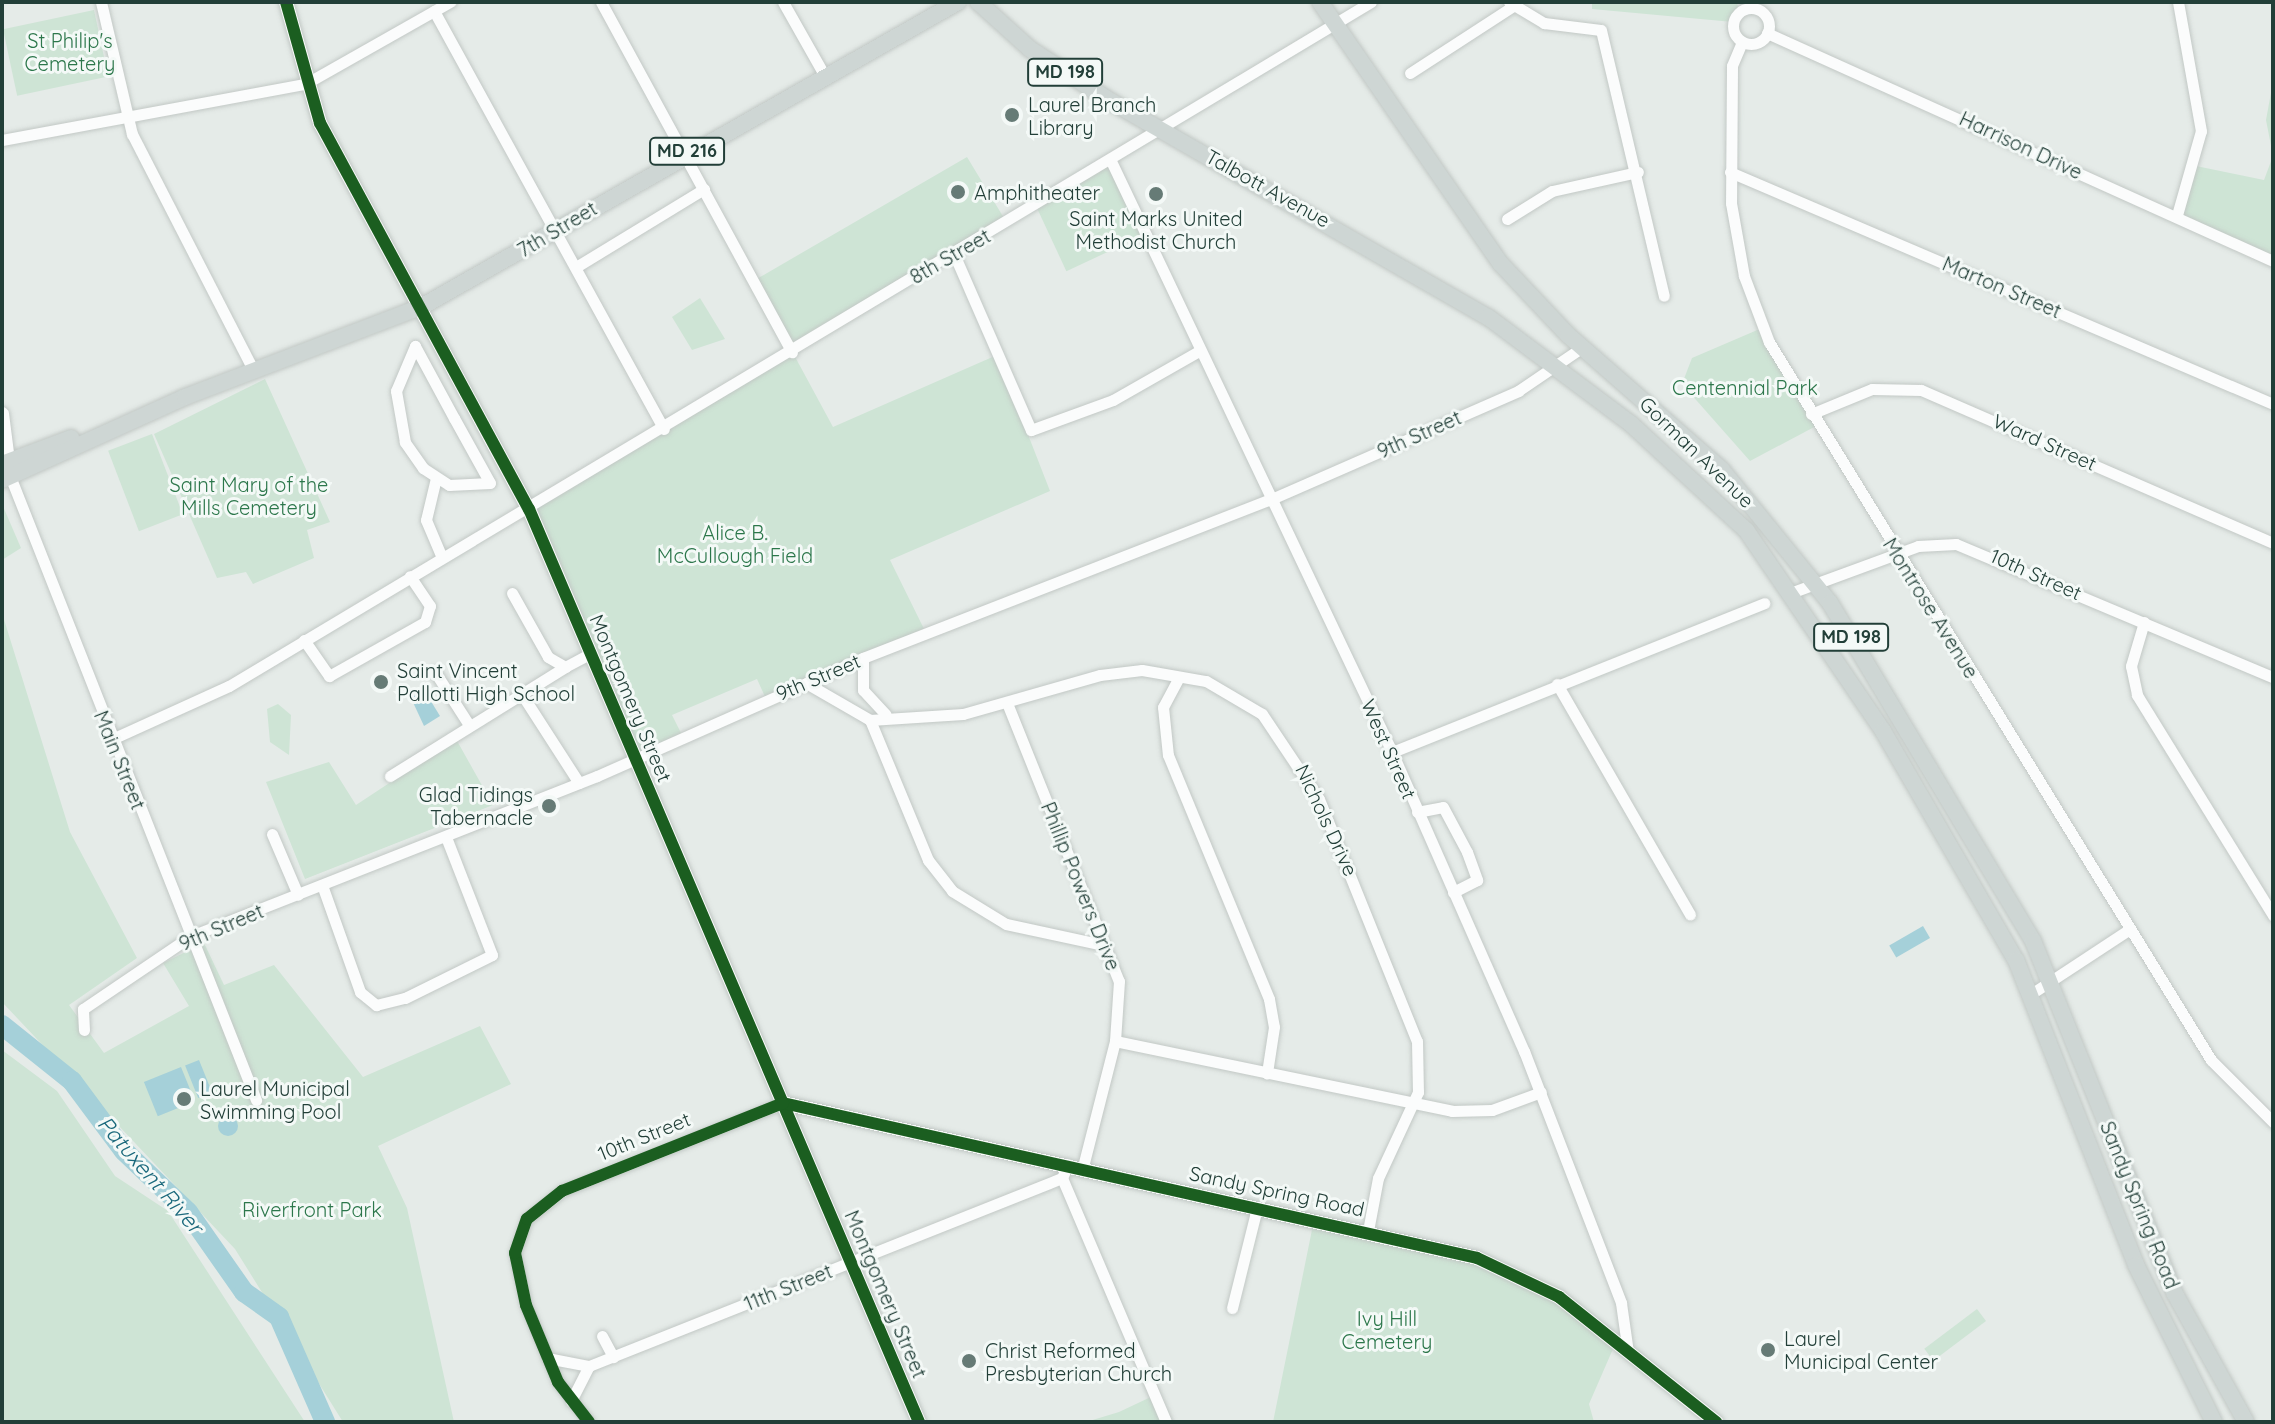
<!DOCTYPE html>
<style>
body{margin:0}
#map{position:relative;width:2275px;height:1424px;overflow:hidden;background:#e5ebe8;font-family:Quicksand,sans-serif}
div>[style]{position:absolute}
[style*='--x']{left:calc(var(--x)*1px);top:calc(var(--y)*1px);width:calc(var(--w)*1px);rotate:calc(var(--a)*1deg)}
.green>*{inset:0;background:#cee4d5;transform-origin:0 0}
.water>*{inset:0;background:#a5d0d9;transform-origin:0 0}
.round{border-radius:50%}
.river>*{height:20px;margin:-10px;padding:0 10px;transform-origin:10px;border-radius:10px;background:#a5d0d9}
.roads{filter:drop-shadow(0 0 2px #c2c8c5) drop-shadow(0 0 2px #c2c8c5)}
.street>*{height:11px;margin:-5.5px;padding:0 5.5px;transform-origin:5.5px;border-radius:5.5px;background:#fbfcfc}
.street>.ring{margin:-5.5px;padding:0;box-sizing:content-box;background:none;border:11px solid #fbfcfc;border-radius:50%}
.secondary>*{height:14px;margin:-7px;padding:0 7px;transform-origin:7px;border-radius:7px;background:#fbfcfc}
.primary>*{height:16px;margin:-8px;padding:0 8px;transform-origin:8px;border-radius:8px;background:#ced6d4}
.cycleway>*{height:12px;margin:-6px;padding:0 6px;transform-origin:6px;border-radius:6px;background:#1b5e20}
.dots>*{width:22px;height:22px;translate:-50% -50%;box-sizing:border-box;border:4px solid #f4f9f7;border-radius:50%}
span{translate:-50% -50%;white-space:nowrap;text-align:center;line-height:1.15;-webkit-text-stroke:6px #f4f9f7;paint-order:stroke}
.shield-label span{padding:2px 6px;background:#f4f9f7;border:2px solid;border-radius:6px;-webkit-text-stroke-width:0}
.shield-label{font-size:18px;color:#223f38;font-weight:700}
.park-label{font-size:20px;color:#2c774b}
.poi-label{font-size:20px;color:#223f38}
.left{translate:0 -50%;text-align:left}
.right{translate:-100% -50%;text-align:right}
.street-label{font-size:20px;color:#223f38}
.water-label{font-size:22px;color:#1b697c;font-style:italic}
.frame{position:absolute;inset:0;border:4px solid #223f38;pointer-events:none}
</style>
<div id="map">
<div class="green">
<i style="clip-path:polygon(1592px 2px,1737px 2px,1739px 12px,1733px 22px,1592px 9px)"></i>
<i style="left:94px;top:10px;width:68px;height:93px;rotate:78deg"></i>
<i style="clip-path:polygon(2273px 82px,2273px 259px,2177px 215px,2196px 166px,2264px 180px,2273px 156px,2266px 120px)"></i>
<i style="clip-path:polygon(967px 157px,1007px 223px,793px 353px,833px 427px,997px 355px,1050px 491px,890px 560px,927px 635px,766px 699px,757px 679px,672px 715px,682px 735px,635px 758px,529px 509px,792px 353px,755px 280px)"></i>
<i style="left:1111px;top:161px;width:81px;height:87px;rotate:65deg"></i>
<i style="clip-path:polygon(700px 298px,725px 339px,692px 350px,672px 317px)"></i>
<i style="clip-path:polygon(1762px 328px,1818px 425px,1750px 461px,1682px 384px,1692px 358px)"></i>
<i style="clip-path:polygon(265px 379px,330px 522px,307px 530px,314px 558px,253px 584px,246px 572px,217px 578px,154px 434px)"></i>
<i style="left:152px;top:434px;width:86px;height:47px;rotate:69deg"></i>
<i style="clip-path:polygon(2px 504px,21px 548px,2px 560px)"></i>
<i style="clip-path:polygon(2px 613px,70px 832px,137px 958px,69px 1005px,104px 1053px,189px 1006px,163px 963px,204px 943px,224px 985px,274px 965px,363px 1077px,480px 1026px,511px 1084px,378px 1146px,407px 1208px,454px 1422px,343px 1422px,235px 1249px,2px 1002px)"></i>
<i style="clip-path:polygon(278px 704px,291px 715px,289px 755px,270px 742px,267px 709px)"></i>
<i style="clip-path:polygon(456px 739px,493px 805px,305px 879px,266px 782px,329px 762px,356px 805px)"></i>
<i style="clip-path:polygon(2px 1050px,57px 1091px,115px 1176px,168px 1211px,305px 1422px,2px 1422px)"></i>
<i style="clip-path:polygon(1314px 1220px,1477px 1259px,1545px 1289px,1616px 1342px,1589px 1404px,1594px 1422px,1273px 1422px)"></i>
<i style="left:1977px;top:1309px;width:15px;height:66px;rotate:53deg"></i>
<i style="clip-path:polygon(1155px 1395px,1166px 1422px,1086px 1422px,1119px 1412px)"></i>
</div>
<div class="water">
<i style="clip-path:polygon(424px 690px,440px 716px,424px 726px,411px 698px)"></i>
<i style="left:1923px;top:926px;width:14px;height:39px;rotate:60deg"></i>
<i style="left:199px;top:1060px;width:35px;height:15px;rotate:68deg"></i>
<i style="left:181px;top:1067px;width:37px;height:40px;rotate:68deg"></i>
<i class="round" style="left:218px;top:1116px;width:20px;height:20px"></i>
</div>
<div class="river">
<i style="--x:2;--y:1025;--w:90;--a:38.7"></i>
<i style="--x:72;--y:1081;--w:87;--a:53.4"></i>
<i style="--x:124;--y:1151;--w:88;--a:43.6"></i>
<i style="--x:188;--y:1212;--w:98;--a:55"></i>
<i style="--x:244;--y:1292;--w:43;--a:35.5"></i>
<i style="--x:279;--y:1317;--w:115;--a:66.3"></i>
</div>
<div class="roads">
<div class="street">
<i style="--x:101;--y:2;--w:136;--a:76.8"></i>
<i style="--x:132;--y:134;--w:267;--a:62.8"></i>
<i style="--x:601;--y:2;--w:399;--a:61.4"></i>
<i style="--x:783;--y:2;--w:87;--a:60.5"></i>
<i style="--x:1509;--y:2;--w:41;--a:31"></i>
<i style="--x:1544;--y:23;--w:57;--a:7"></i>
<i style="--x:1601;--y:30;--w:273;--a:76.7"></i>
<i class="ring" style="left:1733px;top:8px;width:25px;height:25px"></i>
<i style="--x:434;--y:11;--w:477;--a:61.2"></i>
<i style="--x:1767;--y:33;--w:555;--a:24.26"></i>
<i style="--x:1742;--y:42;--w:26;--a:113"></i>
<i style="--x:1732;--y:66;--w:137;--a:90.4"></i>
<i style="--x:1731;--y:203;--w:74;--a:79.9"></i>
<i style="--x:1744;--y:276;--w:71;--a:69.3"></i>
<i style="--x:1769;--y:342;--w:843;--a:58.38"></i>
<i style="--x:2211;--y:1060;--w:88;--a:45"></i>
<i style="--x:1410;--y:73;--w:123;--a:-33"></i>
<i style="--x:2;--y:140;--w:308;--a:-10.5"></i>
<i style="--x:305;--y:84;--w:167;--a:-29.5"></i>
<i style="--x:1111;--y:161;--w:654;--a:64.57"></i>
<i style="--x:1392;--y:752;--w:327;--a:66.2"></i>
<i style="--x:1524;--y:1051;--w:270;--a:68.9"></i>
<i style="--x:1621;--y:1303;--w:49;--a:81.9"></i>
<i style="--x:1730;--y:172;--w:590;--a:23.13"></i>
<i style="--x:2177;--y:215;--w:87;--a:-74.1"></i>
<i style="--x:2201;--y:131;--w:131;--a:-100.1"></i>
<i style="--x:1507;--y:219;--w:53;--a:-31.9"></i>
<i style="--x:1552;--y:191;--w:88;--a:-12.5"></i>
<i style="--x:954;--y:254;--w:192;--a:66.4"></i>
<i style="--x:1031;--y:430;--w:87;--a:-20.1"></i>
<i style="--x:1113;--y:400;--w:99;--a:-29.7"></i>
<i style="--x:576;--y:267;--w:150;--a:-31.4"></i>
<i style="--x:415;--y:346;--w:82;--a:61.6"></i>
<i style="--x:454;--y:418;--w:74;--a:61"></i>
<i style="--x:490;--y:483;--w:41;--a:177.2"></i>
<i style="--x:449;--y:485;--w:31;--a:-147"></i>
<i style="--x:423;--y:468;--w:32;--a:-125"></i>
<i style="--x:405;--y:442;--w:52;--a:-100"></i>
<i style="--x:396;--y:391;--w:49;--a:-67.1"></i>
<i style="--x:1811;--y:414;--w:66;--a:-22.3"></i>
<i style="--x:1872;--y:389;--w:49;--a:1.2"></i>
<i style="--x:1921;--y:390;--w:384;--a:23.5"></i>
<i style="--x:10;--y:476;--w:671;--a:68.48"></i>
<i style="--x:436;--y:478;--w:43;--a:103.4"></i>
<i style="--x:426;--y:520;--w:39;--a:67"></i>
<i style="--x:1793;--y:592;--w:133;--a:-20.2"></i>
<i style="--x:1918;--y:546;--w:38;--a:-3"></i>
<i style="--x:1956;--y:544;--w:344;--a:22.8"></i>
<i style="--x:512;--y:593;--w:73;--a:60.6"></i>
<i style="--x:548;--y:657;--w:20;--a:30"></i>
<i style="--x:565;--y:667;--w:30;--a:-28"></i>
<i style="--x:2144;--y:622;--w:46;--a:106.5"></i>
<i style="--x:2131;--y:666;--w:30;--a:78"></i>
<i style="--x:2137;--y:695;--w:259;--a:58.3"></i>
<i style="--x:304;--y:640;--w:44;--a:55.2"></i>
<i style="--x:329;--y:676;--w:110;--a:-29.4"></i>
<i style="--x:425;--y:622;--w:17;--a:-73"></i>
<i style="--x:430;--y:606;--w:36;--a:-124"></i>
<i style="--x:863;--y:658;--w:32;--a:90"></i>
<i style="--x:863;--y:690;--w:33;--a:47"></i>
<i style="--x:435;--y:672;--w:63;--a:57.3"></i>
<i style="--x:1178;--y:679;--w:32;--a:118"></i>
<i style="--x:1163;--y:707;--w:48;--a:84.1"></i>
<i style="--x:1168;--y:755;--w:264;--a:67.5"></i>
<i style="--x:1269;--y:999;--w:28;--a:80"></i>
<i style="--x:1274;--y:1027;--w:47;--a:98.7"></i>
<i style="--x:806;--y:683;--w:74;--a:30"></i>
<i style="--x:870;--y:720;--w:152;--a:67.5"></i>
<i style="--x:928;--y:860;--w:39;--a:52"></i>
<i style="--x:952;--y:891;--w:63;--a:31.4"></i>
<i style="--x:1006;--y:924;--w:99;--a:12.2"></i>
<i style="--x:1557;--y:684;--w:266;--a:60"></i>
<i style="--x:521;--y:693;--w:107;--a:57.2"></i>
<i style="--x:1007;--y:703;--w:300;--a:68.1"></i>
<i style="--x:1119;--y:981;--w:60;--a:93.8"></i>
<i style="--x:1115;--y:1041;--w:130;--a:104.3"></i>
<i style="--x:870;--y:720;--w:93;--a:-3.7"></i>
<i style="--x:963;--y:714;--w:142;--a:-15.9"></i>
<i style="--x:1100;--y:675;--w:42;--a:-6.8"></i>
<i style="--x:1142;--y:670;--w:65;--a:9.8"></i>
<i style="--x:1206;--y:681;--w:65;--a:30.5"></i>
<i style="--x:1262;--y:714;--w:102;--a:56.2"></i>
<i style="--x:1319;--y:799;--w:261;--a:68"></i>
<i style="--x:1417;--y:1041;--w:51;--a:88.9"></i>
<i style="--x:1418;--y:1092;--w:95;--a:114.9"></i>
<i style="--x:1378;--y:1178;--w:54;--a:100.7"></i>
<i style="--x:112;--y:739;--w:128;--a:-24.4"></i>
<i style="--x:229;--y:686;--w:1331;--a:-30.92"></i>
<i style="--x:1392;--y:752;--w:401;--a:-21.8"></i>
<i style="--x:390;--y:776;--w:206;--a:-31.9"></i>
<i style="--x:1417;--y:812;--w:26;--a:-11"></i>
<i style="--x:1443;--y:807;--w:51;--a:61.9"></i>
<i style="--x:1467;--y:852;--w:30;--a:70"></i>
<i style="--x:1477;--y:880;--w:27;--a:153"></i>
<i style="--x:272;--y:834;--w:66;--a:66.9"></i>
<i style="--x:322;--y:885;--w:114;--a:70.4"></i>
<i style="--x:360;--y:992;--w:21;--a:39"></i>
<i style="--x:376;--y:1005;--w:30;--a:-14"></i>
<i style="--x:405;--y:998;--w:97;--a:-26.3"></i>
<i style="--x:492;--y:955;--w:127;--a:-111.3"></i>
<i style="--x:2031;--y:994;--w:118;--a:-33.3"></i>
<i style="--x:84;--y:1030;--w:21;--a:-93"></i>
<i style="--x:83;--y:1009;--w:130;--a:-34.1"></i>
<i style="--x:191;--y:936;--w:436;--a:-21.5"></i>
<i style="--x:597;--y:776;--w:291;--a:-23.9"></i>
<i style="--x:863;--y:658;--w:436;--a:-21.3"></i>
<i style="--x:1269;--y:500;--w:272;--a:-23.6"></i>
<i style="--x:1518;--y:391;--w:76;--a:-34.3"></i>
<i style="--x:1115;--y:1041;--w:344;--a:11.7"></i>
<i style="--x:1452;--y:1111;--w:40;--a:-1.4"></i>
<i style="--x:1492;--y:1110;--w:52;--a:-20.2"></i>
<i style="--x:1062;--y:1178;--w:265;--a:66.9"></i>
<i style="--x:1232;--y:1308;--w:103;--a:-76"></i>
<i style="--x:602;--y:1336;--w:24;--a:62"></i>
<i style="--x:547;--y:1358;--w:43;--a:10.8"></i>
<i style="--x:589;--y:1366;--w:509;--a:-21.68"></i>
<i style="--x:1062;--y:1178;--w:15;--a:-67"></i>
<i style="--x:571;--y:1401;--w:39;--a:-63"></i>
<i style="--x:589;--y:1422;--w:51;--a:-127.8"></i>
<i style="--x:558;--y:1382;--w:83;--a:-112.6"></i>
<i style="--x:526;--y:1305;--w:53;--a:-101.9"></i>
<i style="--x:515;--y:1253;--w:36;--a:-71"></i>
<i style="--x:527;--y:1219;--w:45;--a:-38.7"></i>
<i style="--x:562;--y:1191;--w:238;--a:-21.7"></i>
</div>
<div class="secondary">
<i style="--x:286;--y:2;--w:126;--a:74.3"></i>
<i style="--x:320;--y:123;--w:439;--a:61.6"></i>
<i style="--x:529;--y:509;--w:993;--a:66.87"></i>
<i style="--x:2;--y:414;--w:55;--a:82.7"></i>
<i style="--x:783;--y:1103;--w:711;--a:12.59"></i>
<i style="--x:1477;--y:1258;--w:91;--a:25.4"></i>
<i style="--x:1559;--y:1297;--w:201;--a:38.5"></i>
</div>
<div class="primary">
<i style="--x:978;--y:2;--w:70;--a:42.1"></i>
<i style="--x:1030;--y:49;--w:98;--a:32.9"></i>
<i style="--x:1112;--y:102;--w:433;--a:29.8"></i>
<i style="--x:1488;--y:317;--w:179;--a:36.8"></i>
<i style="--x:1631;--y:424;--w:156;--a:42.7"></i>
<i style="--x:1746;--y:530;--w:243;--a:55.7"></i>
<i style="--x:1883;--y:731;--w:265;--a:59.9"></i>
<i style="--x:2016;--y:960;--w:328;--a:68.5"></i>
<i style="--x:2136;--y:1265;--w:175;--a:63.6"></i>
<i style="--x:1320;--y:2;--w:318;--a:55.4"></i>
<i style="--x:1501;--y:264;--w:98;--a:46.7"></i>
<i style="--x:1568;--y:335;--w:205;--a:41.2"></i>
<i style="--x:1722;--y:470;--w:171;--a:50.9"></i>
<i style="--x:1830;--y:603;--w:394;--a:59"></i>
<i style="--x:2033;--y:941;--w:380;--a:68.1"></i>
<i style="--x:2175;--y:1294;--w:146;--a:61"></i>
<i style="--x:2;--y:464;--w:74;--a:-20.6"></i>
<i style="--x:2;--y:480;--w:201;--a:-24.4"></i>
<i style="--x:185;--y:397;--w:253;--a:-20.9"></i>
<i style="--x:421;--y:307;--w:618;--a:-29.6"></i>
</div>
</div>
<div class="cycleway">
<i style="--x:286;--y:2;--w:126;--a:74.3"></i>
<i style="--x:320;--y:123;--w:439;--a:61.6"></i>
<i style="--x:529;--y:509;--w:993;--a:66.87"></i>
<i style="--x:783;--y:1103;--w:711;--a:12.59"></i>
<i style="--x:1477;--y:1258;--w:91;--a:25.4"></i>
<i style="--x:1559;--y:1297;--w:201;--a:38.5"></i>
<i style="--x:589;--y:1422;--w:51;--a:-127.8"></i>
<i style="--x:558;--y:1382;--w:83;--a:-112.6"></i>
<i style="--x:526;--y:1305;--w:53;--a:-101.9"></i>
<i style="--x:515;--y:1253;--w:36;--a:-71"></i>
<i style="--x:527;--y:1219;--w:45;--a:-38.7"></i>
<i style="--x:562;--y:1191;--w:238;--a:-21.7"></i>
</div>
<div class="dots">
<i style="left:1012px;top:115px;background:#667b76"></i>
<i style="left:958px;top:192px;background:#667b76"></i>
<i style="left:1156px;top:194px;background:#667b76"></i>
<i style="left:381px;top:682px;background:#667b76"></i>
<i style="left:549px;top:806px;background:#667b76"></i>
<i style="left:184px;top:1099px;background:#667b76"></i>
<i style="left:1768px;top:1350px;background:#667b76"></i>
<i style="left:969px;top:1361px;background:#667b76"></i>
</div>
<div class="shield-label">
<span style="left:1065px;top:72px">MD 198</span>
<span style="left:687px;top:151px">MD 216</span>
<span style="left:1851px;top:637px">MD 198</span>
</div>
<div class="park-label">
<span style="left:70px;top:52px">St Philip's<br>Cemetery</span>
<span style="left:1745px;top:387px">Centennial Park</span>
<span style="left:249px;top:496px">Saint Mary of the<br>Mills Cemetery</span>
<span style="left:735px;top:544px">Alice B.<br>McCullough Field</span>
<span style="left:312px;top:1209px">Riverfront Park</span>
<span style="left:1387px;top:1330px">Ivy Hill<br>Cemetery</span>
</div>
<div class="poi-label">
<span class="left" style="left:1028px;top:116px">Laurel Branch<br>Library</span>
<span class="left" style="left:974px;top:192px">Amphitheater</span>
<span style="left:1156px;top:230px">Saint Marks United<br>Methodist Church</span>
<span class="left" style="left:397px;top:682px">Saint Vincent<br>Pallotti High School</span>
<span class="right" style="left:533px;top:806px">Glad Tidings<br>Tabernacle</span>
<span class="left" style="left:200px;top:1100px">Laurel Municipal<br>Swimming Pool</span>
<span class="left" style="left:1784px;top:1350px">Laurel<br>Municipal Center</span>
<span class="left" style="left:985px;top:1362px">Christ Reformed<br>Presbyterian Church</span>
</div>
<div class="street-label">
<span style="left:2021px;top:145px;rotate:25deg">Harrison Drive</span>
<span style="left:1268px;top:188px;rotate:29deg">Talbott Avenue</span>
<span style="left:557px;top:229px;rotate:-31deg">7th Street</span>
<span style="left:950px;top:256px;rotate:-30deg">8th Street</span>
<span style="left:2002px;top:287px;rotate:23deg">Marton Street</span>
<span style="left:1419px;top:434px;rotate:-24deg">9th Street</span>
<span style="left:2045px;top:442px;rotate:24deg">Ward Street</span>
<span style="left:1697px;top:452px;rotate:44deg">Gorman Avenue</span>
<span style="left:2036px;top:574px;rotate:24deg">10th Street</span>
<span style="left:1931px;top:608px;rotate:58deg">Montrose Avenue</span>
<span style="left:818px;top:677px;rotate:-23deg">9th Street</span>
<span style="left:631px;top:698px;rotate:67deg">Montgomery Street</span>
<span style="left:1389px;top:749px;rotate:66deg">West Street</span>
<span style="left:120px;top:760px;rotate:68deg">Main Street</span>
<span style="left:1327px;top:820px;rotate:65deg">Nichols Drive</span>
<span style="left:1081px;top:886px;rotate:68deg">Phillip Powers Drive</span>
<span style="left:221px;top:927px;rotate:-23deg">9th Street</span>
<span style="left:644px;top:1136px;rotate:-22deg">10th Street</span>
<span style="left:1277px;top:1191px;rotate:12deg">Sandy Spring Road</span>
<span style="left:2140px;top:1205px;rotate:68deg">Sandy Spring Road</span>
<span style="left:788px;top:1287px;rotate:-22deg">11th Street</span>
<span style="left:886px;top:1294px;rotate:67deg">Montgomery Street</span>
</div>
<div class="water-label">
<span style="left:150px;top:1175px;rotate:49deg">Patuxent River</span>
</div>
<div class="frame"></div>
</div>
